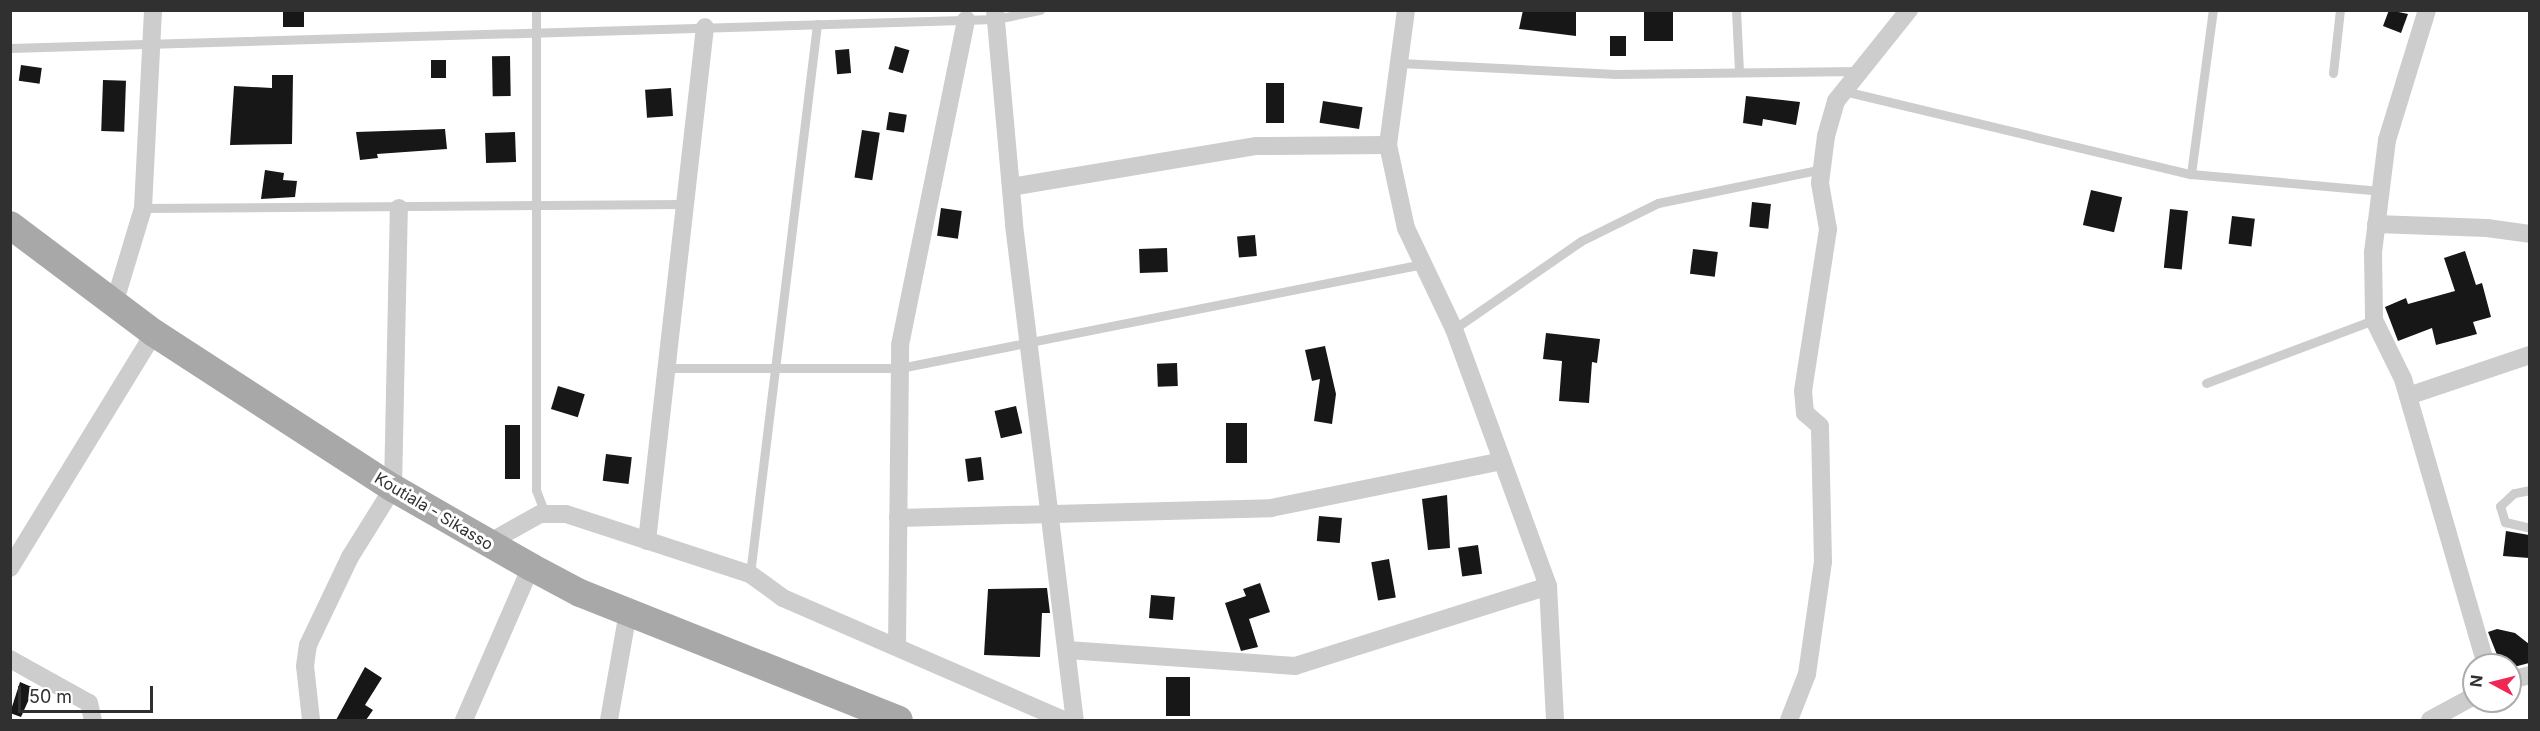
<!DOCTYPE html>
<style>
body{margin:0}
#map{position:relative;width:2540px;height:731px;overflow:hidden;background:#fff;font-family:Inter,sans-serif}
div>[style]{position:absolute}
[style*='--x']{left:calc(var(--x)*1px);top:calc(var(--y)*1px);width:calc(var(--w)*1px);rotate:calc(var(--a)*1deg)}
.building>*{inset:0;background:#171717;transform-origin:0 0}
.service>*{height:9px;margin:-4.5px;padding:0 4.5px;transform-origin:4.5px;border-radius:4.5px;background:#cdcdcd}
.minor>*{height:18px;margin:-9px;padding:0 9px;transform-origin:9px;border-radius:9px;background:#cdcdcd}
.primary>*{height:28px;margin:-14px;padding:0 14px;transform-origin:14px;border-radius:14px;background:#a8a8a8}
span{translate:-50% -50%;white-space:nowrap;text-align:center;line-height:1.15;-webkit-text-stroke:6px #fff;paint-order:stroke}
.street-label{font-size:16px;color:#303030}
.frame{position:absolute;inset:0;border:12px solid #303030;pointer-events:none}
.north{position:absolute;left:2462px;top:653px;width:60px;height:60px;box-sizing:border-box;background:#fff;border:2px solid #acacac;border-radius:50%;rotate:277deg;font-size:16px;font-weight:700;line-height:24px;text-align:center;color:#303030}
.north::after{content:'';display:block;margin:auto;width:21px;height:27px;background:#f12753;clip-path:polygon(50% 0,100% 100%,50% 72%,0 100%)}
.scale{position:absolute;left:18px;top:686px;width:135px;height:27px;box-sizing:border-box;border:3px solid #303030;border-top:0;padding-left:8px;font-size:18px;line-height:21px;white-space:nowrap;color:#303030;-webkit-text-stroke:4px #fff;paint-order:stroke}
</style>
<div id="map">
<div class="building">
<i style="left:283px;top:10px;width:21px;height:17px"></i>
<i style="clip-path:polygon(1523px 10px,1576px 10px,1576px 36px,1519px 29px)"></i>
<i style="left:1644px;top:10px;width:29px;height:31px"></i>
<i style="clip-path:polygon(2389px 10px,2408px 14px,2401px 33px,2383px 26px)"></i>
<i style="left:1610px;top:36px;width:16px;height:20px"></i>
<i style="left:895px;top:46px;width:15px;height:24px;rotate:16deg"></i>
<i style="left:849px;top:49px;width:24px;height:14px;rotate:85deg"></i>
<i style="left:510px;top:56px;width:40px;height:18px;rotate:89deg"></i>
<i style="left:446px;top:60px;width:18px;height:15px;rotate:90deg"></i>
<i style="left:21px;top:65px;width:21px;height:16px;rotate:8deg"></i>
<i style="clip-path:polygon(272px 75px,293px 75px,292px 144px,230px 145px,234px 86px,272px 88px)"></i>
<i style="left:103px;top:80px;width:23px;height:51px;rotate:2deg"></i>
<i style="left:1266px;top:83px;width:18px;height:40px"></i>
<i style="left:671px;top:88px;width:28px;height:26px;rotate:86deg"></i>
<i style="clip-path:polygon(1746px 96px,1800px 102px,1796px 125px,1763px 119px,1762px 126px,1743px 123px)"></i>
<i style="left:1323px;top:101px;width:40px;height:22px;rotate:9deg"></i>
<i style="left:889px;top:112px;width:18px;height:18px;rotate:9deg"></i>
<i style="clip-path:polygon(445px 129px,447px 149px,377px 154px,378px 158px,360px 160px,356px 132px)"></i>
<i style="left:862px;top:130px;width:18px;height:48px;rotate:9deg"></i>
<i style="left:515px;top:132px;width:30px;height:30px;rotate:88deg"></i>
<i style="clip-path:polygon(265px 170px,284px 173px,283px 180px,297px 181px,295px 197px,261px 199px)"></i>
<i style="left:2091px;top:190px;width:32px;height:36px;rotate:13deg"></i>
<i style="left:1752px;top:202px;width:19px;height:25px;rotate:6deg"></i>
<i style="left:941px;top:208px;width:21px;height:28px;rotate:8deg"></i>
<i style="left:2170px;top:209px;width:18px;height:59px;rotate:6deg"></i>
<i style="left:2232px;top:216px;width:23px;height:28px;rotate:7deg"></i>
<i style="left:1255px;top:235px;width:21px;height:18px;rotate:85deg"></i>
<i style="left:1167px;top:248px;width:24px;height:28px;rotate:88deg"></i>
<i style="left:1693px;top:249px;width:25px;height:25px;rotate:7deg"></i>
<i style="clip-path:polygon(2465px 251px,2476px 285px,2482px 283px,2491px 317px,2473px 322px,2477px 334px,2436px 345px,2432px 328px,2398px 341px,2385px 307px,2406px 298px,2408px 304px,2455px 291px,2444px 258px)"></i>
<i style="clip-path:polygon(1546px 333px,1600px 339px,1597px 363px,1592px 362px,1589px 403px,1559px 401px,1562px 361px,1543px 359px)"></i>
<i style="clip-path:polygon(1325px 346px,1336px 394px,1332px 424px,1314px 421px,1320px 379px,1312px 381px,1305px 350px)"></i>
<i style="left:1177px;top:363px;width:23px;height:20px;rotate:88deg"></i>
<i style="left:558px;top:386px;width:28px;height:24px;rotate:17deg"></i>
<i style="left:1016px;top:406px;width:28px;height:22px;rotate:77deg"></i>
<i style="left:1226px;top:423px;width:21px;height:40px"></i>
<i style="left:505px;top:425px;width:15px;height:54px"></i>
<i style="left:606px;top:454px;width:26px;height:27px;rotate:7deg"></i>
<i style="left:981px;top:457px;width:23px;height:16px;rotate:83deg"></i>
<i style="clip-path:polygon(1447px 495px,1450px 548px,1428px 550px,1422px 499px)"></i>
<i style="left:1319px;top:516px;width:23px;height:25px;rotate:5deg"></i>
<i style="clip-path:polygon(2506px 531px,2529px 535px,2529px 558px,2503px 556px)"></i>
<i style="left:1478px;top:545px;width:29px;height:20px;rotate:82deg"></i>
<i style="left:1389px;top:559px;width:39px;height:18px;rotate:80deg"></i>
<i style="clip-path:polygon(1260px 583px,1270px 612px,1249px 619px,1258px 647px,1241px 651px,1225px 603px,1246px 596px,1243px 589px)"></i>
<i style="clip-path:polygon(1047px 588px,1050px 613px,1042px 613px,1040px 657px,984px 655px,988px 589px)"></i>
<i style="left:1151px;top:595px;width:24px;height:23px;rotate:5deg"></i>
<i style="clip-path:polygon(2497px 629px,2515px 633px,2529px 644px,2529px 663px,2510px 668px,2510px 665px,2501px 665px,2488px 632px)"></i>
<i style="clip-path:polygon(365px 667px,382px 678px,365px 705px,373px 710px,366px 720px,336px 720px)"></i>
<i style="left:1166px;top:677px;width:24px;height:39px"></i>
<i style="clip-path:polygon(20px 682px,34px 688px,21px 717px,10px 713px)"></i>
</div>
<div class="service">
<i style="--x:536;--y:10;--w:480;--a:90"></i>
<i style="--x:536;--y:490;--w:26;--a:69"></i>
<i style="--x:1736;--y:10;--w:62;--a:87.2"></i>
<i style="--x:10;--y:48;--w:986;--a:-1.68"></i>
<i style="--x:996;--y:19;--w:45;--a:-11.6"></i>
<i style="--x:1400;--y:63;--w:216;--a:2.9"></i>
<i style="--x:1616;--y:74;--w:243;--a:-0.7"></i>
<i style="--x:2333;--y:73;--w:63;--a:-83.7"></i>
<i style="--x:1844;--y:91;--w:357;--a:13.5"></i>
<i style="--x:2191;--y:174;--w:190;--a:5.1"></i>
<i style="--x:2191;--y:174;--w:165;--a:-82.4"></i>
<i style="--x:143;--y:208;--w:542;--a:-0.42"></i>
<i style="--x:1454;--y:329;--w:155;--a:-34.7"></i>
<i style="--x:1581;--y:241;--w:86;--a:-26.3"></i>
<i style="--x:1658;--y:203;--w:167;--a:-11.7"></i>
<i style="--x:667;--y:368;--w:233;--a:0"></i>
<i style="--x:900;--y:368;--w:533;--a:-11.25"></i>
<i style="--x:2206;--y:383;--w:179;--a:-20.6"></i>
<i style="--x:2530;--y:490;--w:16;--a:169"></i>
<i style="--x:2514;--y:493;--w:19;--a:137"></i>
<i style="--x:2500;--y:506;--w:17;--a:73"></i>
<i style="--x:2505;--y:522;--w:26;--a:13"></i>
<i style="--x:750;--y:574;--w:554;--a:-83.05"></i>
</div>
<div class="minor">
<i style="--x:995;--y:10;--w:216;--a:84.9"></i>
<i style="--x:1014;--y:225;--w:499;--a:83"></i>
<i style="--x:1406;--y:10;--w:136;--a:97.6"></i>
<i style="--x:1388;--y:145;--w:85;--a:77.8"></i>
<i style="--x:1406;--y:228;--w:112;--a:64.6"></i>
<i style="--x:1454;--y:329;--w:274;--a:69.9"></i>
<i style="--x:1548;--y:586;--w:134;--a:87"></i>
<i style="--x:2427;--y:10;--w:136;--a:107.1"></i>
<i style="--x:2387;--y:140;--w:114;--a:97.1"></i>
<i style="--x:2373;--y:253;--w:67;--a:89.1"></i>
<i style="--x:2374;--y:320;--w:66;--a:63.8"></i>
<i style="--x:2403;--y:379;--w:298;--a:73.8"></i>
<i style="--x:1011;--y:187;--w:249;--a:-9.5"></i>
<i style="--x:1257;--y:146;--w:131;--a:-0.4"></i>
<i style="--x:2376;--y:224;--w:111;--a:2.1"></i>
<i style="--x:2487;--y:228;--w:43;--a:7.9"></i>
<i style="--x:115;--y:301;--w:97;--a:-73.2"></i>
<i style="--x:143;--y:208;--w:198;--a:-87.1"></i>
<i style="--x:2408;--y:396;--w:129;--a:-18.6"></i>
<i style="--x:898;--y:518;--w:373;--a:-1.5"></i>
<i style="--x:1271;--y:508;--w:236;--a:-11.5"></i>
<i style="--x:647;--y:541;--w:517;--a:-83.56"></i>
<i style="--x:488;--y:543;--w:60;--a:-29.1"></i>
<i style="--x:540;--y:514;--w:26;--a:0"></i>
<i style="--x:566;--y:514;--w:194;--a:18.1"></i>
<i style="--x:750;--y:574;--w:41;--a:36"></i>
<i style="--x:783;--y:598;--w:306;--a:23.5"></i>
<i style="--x:10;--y:568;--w:276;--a:-58.5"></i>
<i style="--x:897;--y:647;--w:302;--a:-89.4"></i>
<i style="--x:900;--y:345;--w:332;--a:-78.5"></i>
<i style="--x:1067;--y:650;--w:229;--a:4"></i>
<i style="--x:1295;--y:666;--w:265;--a:-17.5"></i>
<i style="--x:10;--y:659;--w:90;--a:29.1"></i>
<i style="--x:89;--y:703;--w:17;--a:77"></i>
<i style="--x:2510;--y:680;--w:21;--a:-14"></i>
<i style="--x:311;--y:720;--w:54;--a:-96.3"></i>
<i style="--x:305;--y:666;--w:21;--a:-82"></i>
<i style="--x:308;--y:645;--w:98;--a:-64.5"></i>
<i style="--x:350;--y:557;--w:81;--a:-58.1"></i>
<i style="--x:393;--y:488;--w:280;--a:-88.8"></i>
<i style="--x:464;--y:720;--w:167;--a:-66.4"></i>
<i style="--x:609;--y:720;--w:110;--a:-80"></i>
<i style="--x:1789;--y:720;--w:49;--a:-68.6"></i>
<i style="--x:1807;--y:674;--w:113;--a:-81.9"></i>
<i style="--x:1823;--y:562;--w:136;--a:-91.3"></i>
<i style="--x:1820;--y:426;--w:20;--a:-139"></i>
<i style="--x:1805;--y:413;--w:22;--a:-95"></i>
<i style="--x:1803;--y:391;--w:164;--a:-81.2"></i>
<i style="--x:1828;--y:229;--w:47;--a:-99.9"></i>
<i style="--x:1820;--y:183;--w:47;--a:-82.7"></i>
<i style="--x:1826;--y:136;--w:36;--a:-74"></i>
<i style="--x:1836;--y:101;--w:117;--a:-51.3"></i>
<i style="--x:2430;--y:720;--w:50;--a:-28.6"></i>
</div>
<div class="primary">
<i style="--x:10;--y:225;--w:180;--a:36.9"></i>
<i style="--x:154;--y:333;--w:285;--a:33"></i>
<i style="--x:393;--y:488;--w:159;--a:29.8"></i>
<i style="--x:531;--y:567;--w:55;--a:28"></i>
<i style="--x:580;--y:593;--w:343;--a:21.7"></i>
</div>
<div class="street-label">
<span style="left:434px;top:511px;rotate:31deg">Koutiala - Sikasso</span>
</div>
<div class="frame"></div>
<div class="north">N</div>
<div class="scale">50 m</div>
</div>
